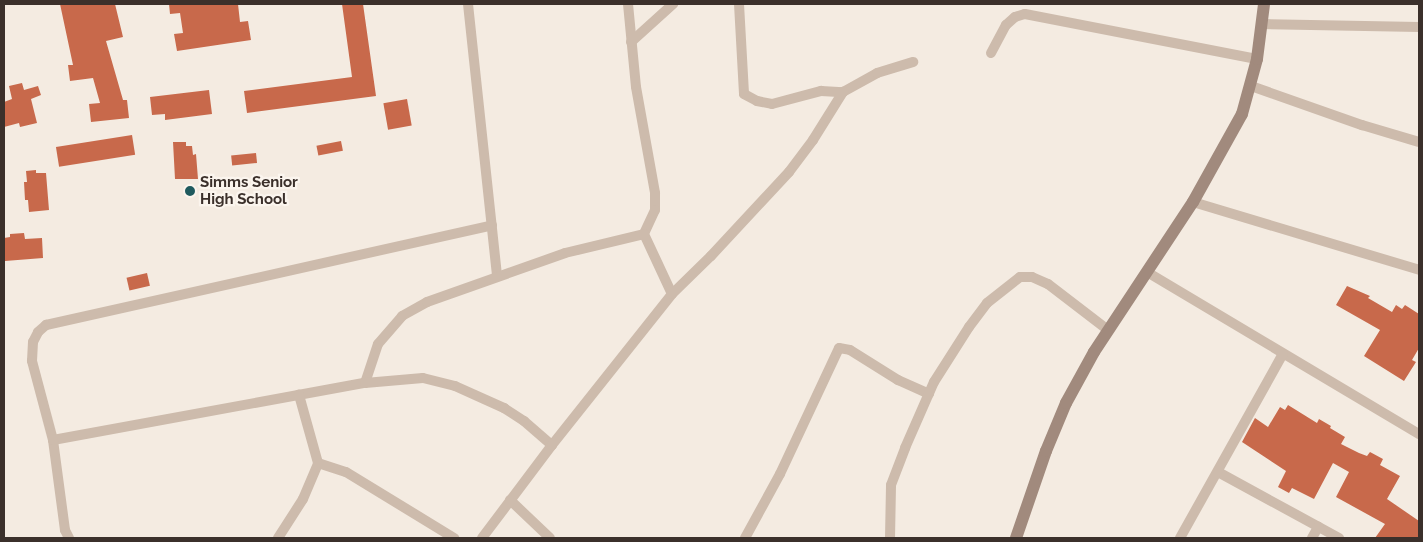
<!DOCTYPE html>
<style>
body{margin:0}
#map{position:relative;width:1423px;height:542px;overflow:hidden;background:#f4ebe1;font-family:Raleway,sans-serif}
div>[style]{position:absolute}
[style*='--x']{left:calc(var(--x)*1px);top:calc(var(--y)*1px);width:calc(var(--w)*1px);rotate:calc(var(--a)*1deg)}
.building>*{inset:0;background:#c8694b;transform-origin:0 0}
.street>*{height:10px;margin:-5px;padding:0 5px;transform-origin:5px;border-radius:5px;background:#cdbbac}
.secondary>*{height:12px;margin:-6px;padding:0 6px;transform-origin:6px;border-radius:6px;background:#a18a7d}
.dots>*{width:14px;height:14px;translate:-50% -50%;box-sizing:border-box;border:2px solid #fbf5ee;border-radius:50%}
span{translate:-50% -50%;white-space:nowrap;text-align:center;line-height:1.15;-webkit-text-stroke:4.5px #fbf5ee;paint-order:stroke}
.poi-label{font-size:15px;color:#3b302b;font-weight:700}
.left{translate:0 -50%;text-align:left}
.frame{position:absolute;inset:0;border:5px solid #3b302b;pointer-events:none}
</style>
<div id="map">
<div class="building">
<i style="clip-path:polygon(60px 4px,115px 4px,123px 37px,106px 41px,123px 100px,127px 100px,129px 118px,91px 122px,89px 104px,100px 103px,93px 78px,70px 81px,68px 65px,73px 65px)"></i>
<i style="clip-path:polygon(169px 4px,238px 4px,240px 22px,248px 21px,251px 40px,177px 51px,174px 34px,183px 33px,180px 13px,170px 14px)"></i>
<i style="clip-path:polygon(342px 4px,363px 4px,376px 96px,247px 113px,244px 91px,352px 77px)"></i>
<i style="clip-path:polygon(22px 83px,24px 90px,38px 86px,41px 95px,31px 99px,37px 123px,20px 127px,19px 123px,4px 127px,4px 102px,12px 99px,9px 86px)"></i>
<i style="clip-path:polygon(209px 90px,212px 114px,165px 120px,165px 114px,152px 115px,150px 97px)"></i>
<i style="left:407px;top:99px;width:27px;height:24px;rotate:80deg"></i>
<i style="left:132px;top:135px;width:20px;height:77px;rotate:81deg"></i>
<i style="left:341px;top:141px;width:10px;height:25px;rotate:79deg"></i>
<i style="clip-path:polygon(173px 142px,186px 142px,186px 146px,192px 146px,193px 155px,196px 154px,198px 179px,175px 179px)"></i>
<i style="left:256px;top:153px;width:10px;height:25px;rotate:84deg"></i>
<i style="clip-path:polygon(36px 170px,36px 173px,46px 173px,49px 210px,29px 212px,28px 200px,25px 200px,24px 182px,27px 182px,26px 171px)"></i>
<i style="clip-path:polygon(24px 233px,25px 239px,42px 238px,43px 258px,5px 261px,4px 238px,10px 237px,10px 234px)"></i>
<i style="left:147px;top:273px;width:13px;height:21px;rotate:77deg"></i>
<i style="clip-path:polygon(1347px 286px,1370px 296px,1368px 298px,1392px 312px,1396px 305px,1402px 309px,1405px 305px,1419px 314px,1419px 348px,1412px 360px,1416px 362px,1404px 381px,1364px 356px,1380px 330px,1336px 305px)"></i>
<i style="clip-path:polygon(1288px 405px,1317px 423px,1319px 419px,1331px 426px,1330px 428px,1345px 437px,1341px 444px,1359px 453px,1367px 456px,1370px 452px,1383px 459px,1380px 465px,1400px 476px,1387px 499px,1419px 521px,1419px 538px,1375px 538px,1385px 524px,1336px 497px,1349px 472px,1333px 463px,1314px 499px,1292px 488px,1289px 493px,1278px 487px,1286px 471px,1242px 442px,1255px 418px,1268px 427px,1280px 407px,1285px 410px)"></i>
</div>
<div class="street">
<i style="--x:468;--y:4;--w:274;--a:83.9"></i>
<i style="--x:628;--y:4;--w:83;--a:84.5"></i>
<i style="--x:636;--y:87;--w:108;--a:79.8"></i>
<i style="--x:655;--y:193;--w:17;--a:90"></i>
<i style="--x:655;--y:210;--w:26;--a:115"></i>
<i style="--x:739;--y:4;--w:90;--a:86.8"></i>
<i style="--x:744;--y:94;--w:15;--a:28"></i>
<i style="--x:757;--y:101;--w:15;--a:11"></i>
<i style="--x:772;--y:104;--w:51;--a:-14.9"></i>
<i style="--x:821;--y:91;--w:22;--a:3"></i>
<i style="--x:843;--y:92;--w:39;--a:-29"></i>
<i style="--x:877;--y:73;--w:38;--a:-17"></i>
<i style="--x:1263;--y:24;--w:156;--a:1.1"></i>
<i style="--x:631;--y:42;--w:57;--a:-42.1"></i>
<i style="--x:991;--y:53;--w:32;--a:-62"></i>
<i style="--x:1006;--y:25;--w:12;--a:-42"></i>
<i style="--x:1015;--y:17;--w:10;--a:-17"></i>
<i style="--x:1025;--y:14;--w:236;--a:11"></i>
<i style="--x:1251;--y:86;--w:118;--a:19.4"></i>
<i style="--x:1362;--y:125;--w:59;--a:16.6"></i>
<i style="--x:1193;--y:202;--w:236;--a:16.7"></i>
<i style="--x:1147;--y:272;--w:317;--a:30.8"></i>
<i style="--x:365;--y:383;--w:41;--a:-71.6"></i>
<i style="--x:378;--y:344;--w:37;--a:-49"></i>
<i style="--x:402;--y:316;--w:29;--a:-29"></i>
<i style="--x:427;--y:302;--w:146;--a:-19.5"></i>
<i style="--x:565;--y:253;--w:81;--a:-13.5"></i>
<i style="--x:644;--y:234;--w:66;--a:65"></i>
<i style="--x:53;--y:440;--w:317;--a:-10.4"></i>
<i style="--x:365;--y:383;--w:58;--a:-4.9"></i>
<i style="--x:423;--y:378;--w:33;--a:14"></i>
<i style="--x:455;--y:386;--w:54;--a:24.2"></i>
<i style="--x:504;--y:408;--w:24;--a:33"></i>
<i style="--x:524;--y:421;--w:37;--a:41"></i>
<i style="--x:318;--y:463;--w:29;--a:18"></i>
<i style="--x:346;--y:472;--w:127;--a:31.4"></i>
<i style="--x:1218;--y:472;--w:138;--a:28.6"></i>
<i style="--x:510;--y:500;--w:55;--a:43.5"></i>
<i style="--x:69;--y:538;--w:9;--a:-117"></i>
<i style="--x:65;--y:530;--w:91;--a:-97.6"></i>
<i style="--x:53;--y:440;--w:82;--a:-104.9"></i>
<i style="--x:32;--y:361;--w:19;--a:-87"></i>
<i style="--x:33;--y:342;--w:11;--a:-63"></i>
<i style="--x:38;--y:332;--w:11;--a:-41"></i>
<i style="--x:46;--y:325;--w:457;--a:-12.6"></i>
<i style="--x:278;--y:538;--w:46;--a:-57.3"></i>
<i style="--x:303;--y:499;--w:39;--a:-67"></i>
<i style="--x:318;--y:463;--w:71;--a:-105.6"></i>
<i style="--x:482;--y:538;--w:116;--a:-53"></i>
<i style="--x:552;--y:445;--w:193;--a:-51.5"></i>
<i style="--x:672;--y:294;--w:54;--a:-44.3"></i>
<i style="--x:711;--y:256;--w:115;--a:-47.1"></i>
<i style="--x:789;--y:172;--w:40;--a:-53"></i>
<i style="--x:813;--y:140;--w:57;--a:-58"></i>
<i style="--x:745;--y:538;--w:73;--a:-61.3"></i>
<i style="--x:780;--y:474;--w:139;--a:-64.9"></i>
<i style="--x:839;--y:348;--w:11;--a:10"></i>
<i style="--x:850;--y:350;--w:57;--a:32"></i>
<i style="--x:898;--y:380;--w:34;--a:24"></i>
<i style="--x:890;--y:538;--w:53;--a:-88.9"></i>
<i style="--x:891;--y:485;--w:40;--a:-69"></i>
<i style="--x:905;--y:448;--w:72;--a:-66.3"></i>
<i style="--x:934;--y:382;--w:65;--a:-57.5"></i>
<i style="--x:969;--y:327;--w:30;--a:-53"></i>
<i style="--x:987;--y:303;--w:42;--a:-38.2"></i>
<i style="--x:1020;--y:277;--w:12;--a:0"></i>
<i style="--x:1032;--y:277;--w:17;--a:24"></i>
<i style="--x:1048;--y:284;--w:76;--a:37.5"></i>
<i style="--x:1180;--y:538;--w:211;--a:-60.8"></i>
<i style="--x:1312;--y:538;--w:13;--a:-61"></i>
</div>
<div class="secondary">
<i style="--x:1016;--y:538;--w:92;--a:-71"></i>
<i style="--x:1046;--y:451;--w:52;--a:-67.4"></i>
<i style="--x:1066;--y:403;--w:58;--a:-61.2"></i>
<i style="--x:1094;--y:352;--w:180;--a:-56.6"></i>
<i style="--x:1193;--y:202;--w:101;--a:-60.9"></i>
<i style="--x:1242;--y:114;--w:57;--a:-74.7"></i>
<i style="--x:1257;--y:59;--w:55;--a:-82.7"></i>
</div>
<div class="dots">
<i style="left:190px;top:191px;background:#1f5a5e"></i>
</div>
<div class="poi-label">
<span class="left" style="left:200px;top:191px">Simms Senior<br>High School</span>
</div>
<div class="frame"></div>
</div>
